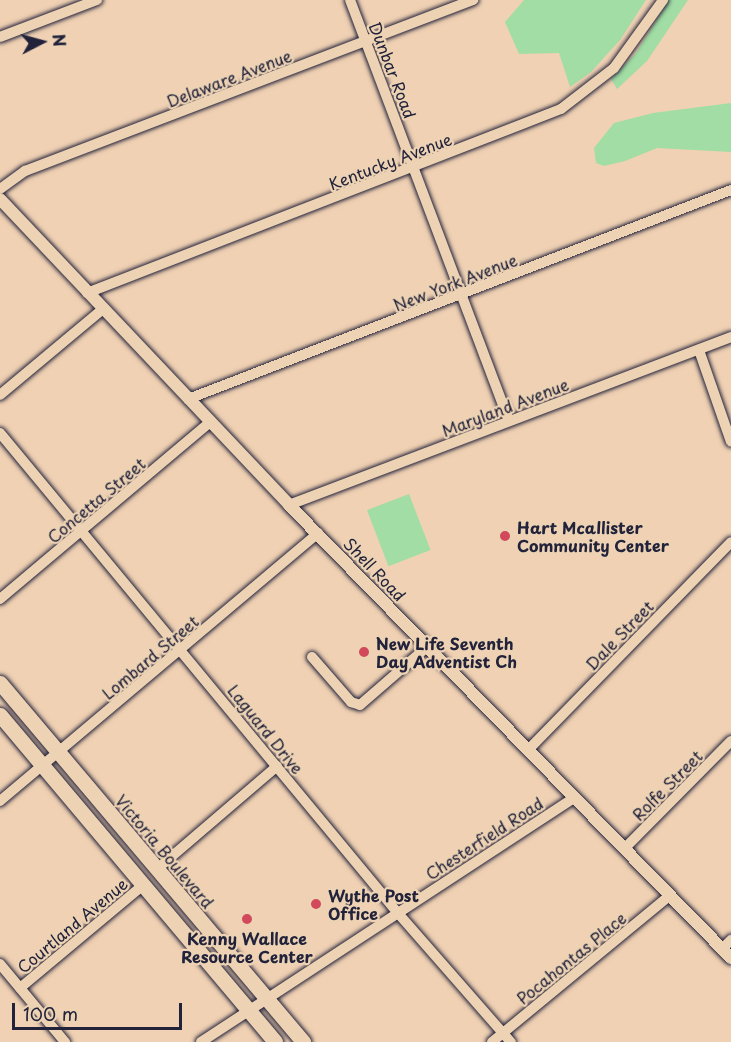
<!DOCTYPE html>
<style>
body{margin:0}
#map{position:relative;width:731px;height:1042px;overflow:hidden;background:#f0d1b3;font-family:"Playpen Sans",sans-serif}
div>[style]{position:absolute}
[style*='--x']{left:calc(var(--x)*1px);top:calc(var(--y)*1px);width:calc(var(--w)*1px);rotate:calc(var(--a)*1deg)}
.green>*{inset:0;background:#a1dda4;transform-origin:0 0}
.roads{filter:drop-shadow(0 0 2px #22223b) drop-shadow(0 0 2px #22223b)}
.minor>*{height:10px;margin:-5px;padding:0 5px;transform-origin:5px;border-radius:5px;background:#edd3b4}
.tertiary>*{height:12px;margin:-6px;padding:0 6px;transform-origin:6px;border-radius:6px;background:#edd3b4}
.secondary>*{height:15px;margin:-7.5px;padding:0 7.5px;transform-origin:7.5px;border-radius:7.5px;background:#edd3b4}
.dots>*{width:16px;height:16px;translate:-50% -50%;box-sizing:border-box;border:3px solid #edd3b4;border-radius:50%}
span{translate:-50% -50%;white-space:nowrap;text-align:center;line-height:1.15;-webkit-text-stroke:4.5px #edd3b4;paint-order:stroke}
.street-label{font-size:16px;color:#22223b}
.poi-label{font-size:16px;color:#22223b;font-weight:700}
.left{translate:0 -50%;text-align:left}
.north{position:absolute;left:12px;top:12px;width:60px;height:60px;-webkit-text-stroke:4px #edd3b4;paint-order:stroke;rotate:84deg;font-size:16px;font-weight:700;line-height:24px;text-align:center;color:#22223b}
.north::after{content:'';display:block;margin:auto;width:21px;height:27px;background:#22223b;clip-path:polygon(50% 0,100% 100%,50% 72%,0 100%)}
.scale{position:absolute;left:12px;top:1003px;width:170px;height:27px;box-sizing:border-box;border:3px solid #22223b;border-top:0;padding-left:8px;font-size:18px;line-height:21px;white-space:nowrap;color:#22223b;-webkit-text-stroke:4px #edd3b4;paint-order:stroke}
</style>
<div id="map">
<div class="green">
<i style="clip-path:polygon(524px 0,646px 0,620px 40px,591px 72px,570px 87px,559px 53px,519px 54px,505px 22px)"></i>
<i style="clip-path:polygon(669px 0,688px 0,647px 61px,617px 89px,611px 79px,636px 53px)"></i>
<i style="clip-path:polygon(731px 103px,731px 152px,657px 148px,625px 161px,604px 166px,596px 163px,594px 148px,614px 123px,653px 113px)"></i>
<i style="left:409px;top:494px;width:60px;height:45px;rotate:69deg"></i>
</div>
<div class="roads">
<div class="minor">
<i style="--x:350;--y:0;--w:450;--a:69.3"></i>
<i style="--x:0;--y:37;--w:104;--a:-20.9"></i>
<i style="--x:0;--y:189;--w:31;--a:-36"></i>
<i style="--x:25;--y:171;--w:480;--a:-20.9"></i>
<i style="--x:87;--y:293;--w:508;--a:-21.22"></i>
<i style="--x:561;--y:109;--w:67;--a:-37.7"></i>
<i style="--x:614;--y:68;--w:84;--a:-54.2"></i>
<i style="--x:699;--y:350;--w:97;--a:70.8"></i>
<i style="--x:0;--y:395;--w:134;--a:-39.9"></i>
<i style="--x:188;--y:399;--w:582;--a:-21.05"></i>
<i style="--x:0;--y:433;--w:622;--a:50.35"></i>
<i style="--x:397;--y:912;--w:173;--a:48.8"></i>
<i style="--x:289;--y:505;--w:473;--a:-20.8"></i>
<i style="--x:0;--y:599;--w:275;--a:-40.1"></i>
<i style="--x:312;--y:657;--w:60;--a:49.1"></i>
<i style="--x:351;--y:702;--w:9;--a:18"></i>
<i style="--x:360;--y:705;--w:90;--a:-40.9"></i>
<i style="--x:529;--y:749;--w:289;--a:-45.7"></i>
<i style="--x:0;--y:801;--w:416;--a:-40.1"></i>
<i style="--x:624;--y:849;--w:152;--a:-45.3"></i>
<i style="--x:157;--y:869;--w:158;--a:-40.6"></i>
<i style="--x:722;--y:949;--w:13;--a:-45"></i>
<i style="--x:0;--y:964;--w:102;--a:50.2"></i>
<i style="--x:20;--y:988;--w:160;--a:-39.9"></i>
<i style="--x:201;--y:1042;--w:446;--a:-33.2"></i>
<i style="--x:492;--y:1042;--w:229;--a:-39.5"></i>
</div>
<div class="tertiary">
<i style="--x:0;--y:199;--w:421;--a:46.6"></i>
<i style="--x:289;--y:505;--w:633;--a:45.7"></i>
</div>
<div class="secondary">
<i style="--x:0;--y:683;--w:470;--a:49.8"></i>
<i style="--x:0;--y:715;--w:427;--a:49.9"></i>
</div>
</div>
<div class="dots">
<i style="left:505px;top:536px;background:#d1495b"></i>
<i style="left:364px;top:652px;background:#d1495b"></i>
<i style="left:316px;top:904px;background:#d1495b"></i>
<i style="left:247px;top:919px;background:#d1495b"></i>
</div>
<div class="street-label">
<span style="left:393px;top:70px;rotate:69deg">Dunbar Road</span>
<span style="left:229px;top:78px;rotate:-21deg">Delaware Avenue</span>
<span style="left:390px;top:161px;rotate:-21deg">Kentucky Avenue</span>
<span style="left:455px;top:282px;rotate:-21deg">New York Avenue</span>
<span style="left:505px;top:407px;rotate:-21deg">Maryland Avenue</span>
<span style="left:96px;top:500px;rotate:-40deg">Concetta Street</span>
<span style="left:375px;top:569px;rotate:46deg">Shell Road</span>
<span style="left:619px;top:635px;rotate:-46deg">Dale Street</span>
<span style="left:150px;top:657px;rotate:-40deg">Lombard Street</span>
<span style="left:266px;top:729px;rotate:51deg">Laguard Drive</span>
<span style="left:667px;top:785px;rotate:-45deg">Rolfe Street</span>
<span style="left:484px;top:838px;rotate:-33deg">Chesterfield Road</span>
<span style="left:165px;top:851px;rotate:50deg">Victoria Boulevard</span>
<span style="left:72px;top:925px;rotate:-40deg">Courtland Avenue</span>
<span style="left:571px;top:958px;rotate:-39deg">Pocahontas Place</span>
</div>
<div class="poi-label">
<span class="left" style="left:517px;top:536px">Hart Mcallister<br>Community Center</span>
<span class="left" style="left:376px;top:652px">New Life Seventh<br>Day Adventist Ch</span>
<span class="left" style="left:328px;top:904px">Wythe Post<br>Office</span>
<span style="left:247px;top:947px">Kenny Wallace<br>Resource Center</span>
</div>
<div class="north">N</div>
<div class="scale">100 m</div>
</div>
